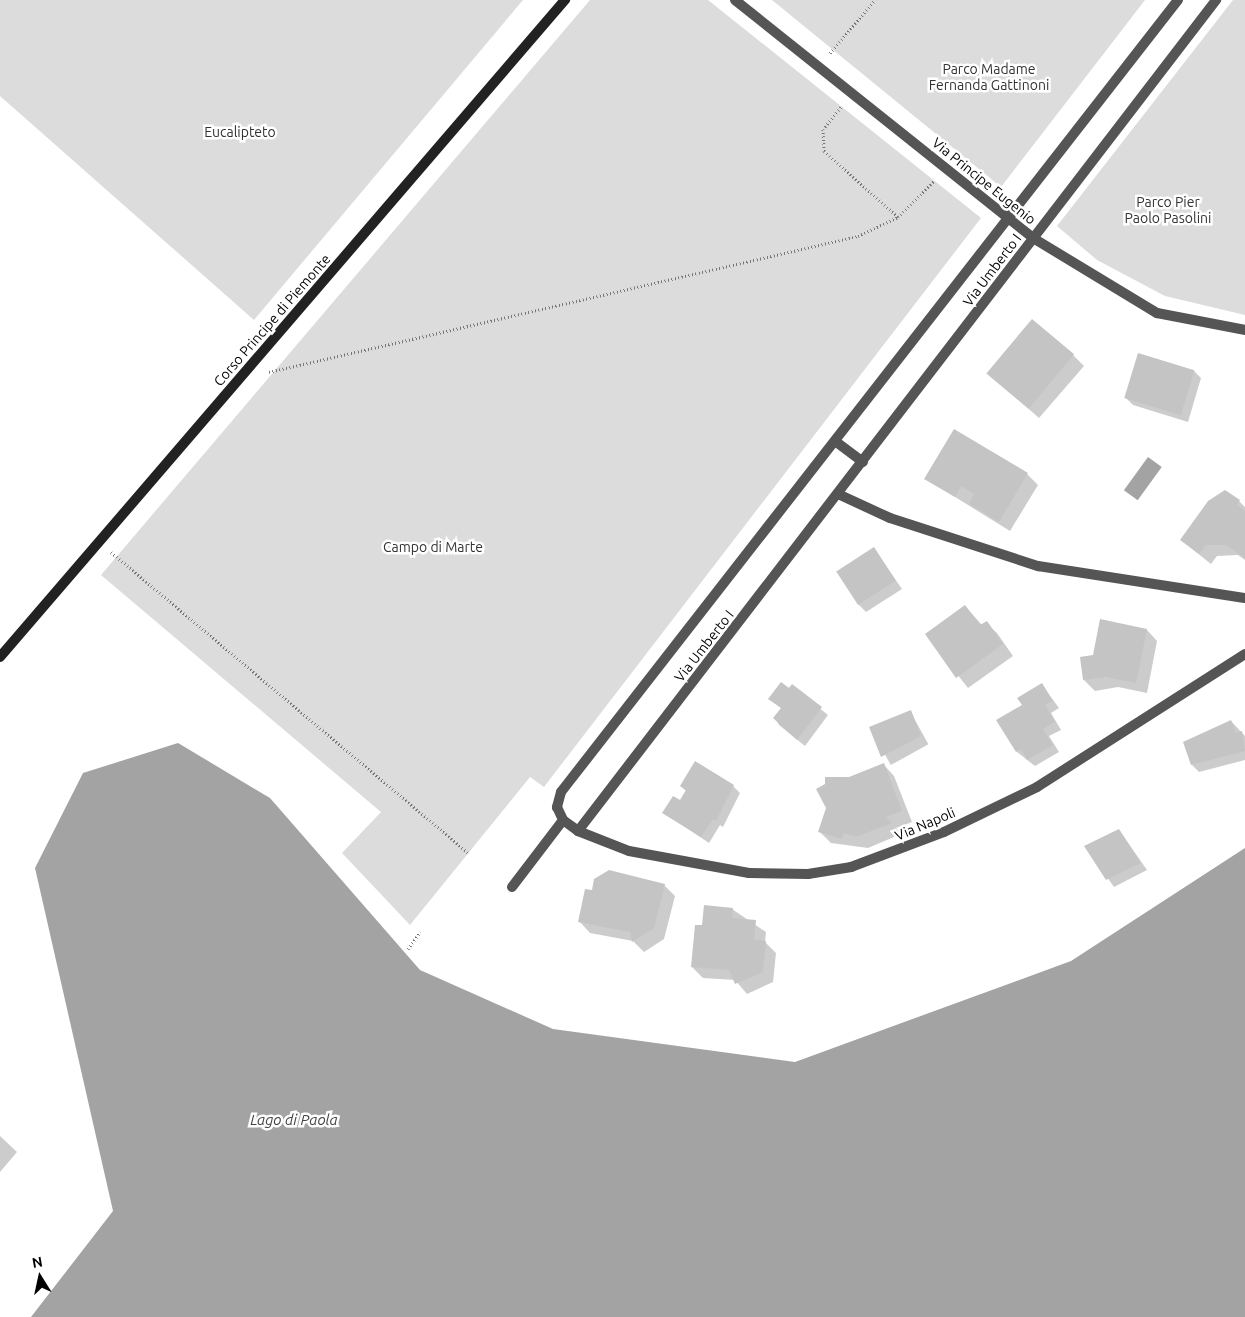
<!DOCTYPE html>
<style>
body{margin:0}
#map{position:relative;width:1245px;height:1317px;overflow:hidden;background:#fff;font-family:Ubuntu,sans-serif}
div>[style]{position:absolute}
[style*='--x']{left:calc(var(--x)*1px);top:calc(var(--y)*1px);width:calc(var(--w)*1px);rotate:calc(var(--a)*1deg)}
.green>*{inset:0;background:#dcdcdc}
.water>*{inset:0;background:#a3a3a3;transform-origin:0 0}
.shadow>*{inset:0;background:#0003;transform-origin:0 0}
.building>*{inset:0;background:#c4c4c4;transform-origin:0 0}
.path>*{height:3px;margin-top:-1.5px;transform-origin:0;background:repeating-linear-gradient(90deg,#777 0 1px,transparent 0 3.5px)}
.street>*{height:10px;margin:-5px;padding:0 5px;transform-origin:5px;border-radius:5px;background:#555}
.secondary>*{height:10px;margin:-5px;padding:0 5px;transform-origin:5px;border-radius:5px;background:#222}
span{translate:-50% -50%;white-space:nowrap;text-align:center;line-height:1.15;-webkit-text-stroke:5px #fff;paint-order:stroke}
.park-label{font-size:14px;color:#333}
.street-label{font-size:14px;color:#000}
.water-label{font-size:15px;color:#444;font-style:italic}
.north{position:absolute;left:15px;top:1252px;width:50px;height:50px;-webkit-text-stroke:4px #fff;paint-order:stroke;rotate:350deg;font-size:14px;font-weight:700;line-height:20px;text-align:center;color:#000}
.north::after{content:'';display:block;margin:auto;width:18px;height:22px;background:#000;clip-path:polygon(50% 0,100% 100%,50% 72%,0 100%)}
</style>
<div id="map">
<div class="green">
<i style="clip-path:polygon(0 0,523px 0,254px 320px,0 96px)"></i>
<i style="clip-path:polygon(590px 0,708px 0,981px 218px,544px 787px,530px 777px,410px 925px,342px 853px,381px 812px,101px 575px)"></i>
<i style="clip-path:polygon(772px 0,1145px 0,1001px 187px)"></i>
<i style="clip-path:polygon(1233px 0,1245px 0,1245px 315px,1165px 296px,1097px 260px,1057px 226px)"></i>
</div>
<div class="water">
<i style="left:1148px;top:457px;width:17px;height:41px;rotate:36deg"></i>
<i style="clip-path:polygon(178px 743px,270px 798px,420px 970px,553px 1029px,795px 1062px,1071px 961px,1245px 848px,1245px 1317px,31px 1317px,113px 1211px,35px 868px,83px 773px)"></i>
</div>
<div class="shadow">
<i style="clip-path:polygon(1073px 355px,1084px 366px,1039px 418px,988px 373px)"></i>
<i style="clip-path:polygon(1194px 371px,1201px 378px,1188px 422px,1133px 405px,1126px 398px)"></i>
<i style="clip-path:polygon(1027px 474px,1038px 485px,1010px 531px,926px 479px)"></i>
<i style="clip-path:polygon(1239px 501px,1245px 507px,1245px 560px,1238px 555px,1217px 556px,1211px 564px,1181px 540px)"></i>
<i style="clip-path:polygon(874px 549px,902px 589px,866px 612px,859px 605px)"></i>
<i style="clip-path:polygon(965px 606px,982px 625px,986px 623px,997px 633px,1013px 656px,968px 688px,926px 635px)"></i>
<i style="clip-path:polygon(1147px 630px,1157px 641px,1147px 693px,1118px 687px,1095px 691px,1084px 680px,1094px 656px)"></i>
<i style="clip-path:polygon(1042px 685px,1059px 708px,1051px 713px,1061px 730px,1049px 736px,1059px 752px,1035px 766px,1017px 752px,998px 720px,1023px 706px)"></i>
<i style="clip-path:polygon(792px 686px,828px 715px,805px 746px,779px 725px,775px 718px,782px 709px,770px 698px)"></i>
<i style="left:910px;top:711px;width:38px;height:43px;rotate:61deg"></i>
<i style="clip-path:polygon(1231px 721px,1245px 736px,1245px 760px,1199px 772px,1192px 765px)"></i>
<i style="clip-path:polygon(884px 765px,894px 776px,912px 822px,896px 828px,901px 834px,868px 848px,831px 843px,820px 832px,849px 778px)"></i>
<i style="clip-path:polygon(681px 786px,733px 786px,740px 793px,723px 827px,720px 825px,709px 843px,664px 813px,681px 802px,687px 792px)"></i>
<i style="clip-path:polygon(1119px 830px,1147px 870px,1114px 887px,1086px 847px)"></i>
<i style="clip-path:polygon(664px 885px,675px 896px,664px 939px,644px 952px,633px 941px,590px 933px,580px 922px,593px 892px)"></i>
<i style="clip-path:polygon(732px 909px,766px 932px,765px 942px,776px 953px,773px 982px,747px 994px,735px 980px,703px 978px,692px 967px,703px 927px)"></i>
<i style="clip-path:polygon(0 1136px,17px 1152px,0 1172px)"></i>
</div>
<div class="building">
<i style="left:1032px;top:319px;width:55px;height:71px;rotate:40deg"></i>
<i style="left:1138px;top:353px;width:59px;height:47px;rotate:17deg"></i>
<i style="clip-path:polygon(954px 429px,1028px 473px,999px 522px,969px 504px,974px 494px,961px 486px,955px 497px,924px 479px)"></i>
<i style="clip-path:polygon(1225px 490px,1240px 500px,1237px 505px,1245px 511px,1245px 558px,1226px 545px,1206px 545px,1199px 554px,1180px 540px,1208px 501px)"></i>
<i style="left:874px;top:547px;width:40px;height:45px;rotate:57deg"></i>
<i style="clip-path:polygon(965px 605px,980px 625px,987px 621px,1003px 644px,956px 678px,925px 634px)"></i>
<i style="clip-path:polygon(1100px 619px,1147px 629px,1136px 683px,1106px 677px,1083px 680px,1080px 657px,1093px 655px)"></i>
<i style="clip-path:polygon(781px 682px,789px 688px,792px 684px,822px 707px,797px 740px,773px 718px,781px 708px,768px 699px)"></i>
<i style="clip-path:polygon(1042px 683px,1053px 701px,1045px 705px,1055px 722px,1043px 729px,1053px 745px,1027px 760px,1021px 749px,1016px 752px,996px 720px,1022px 705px,1017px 698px)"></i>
<i style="clip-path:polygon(911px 710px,921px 736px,881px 757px,869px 727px)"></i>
<i style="clip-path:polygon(1231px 720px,1236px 733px,1242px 731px,1245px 751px,1191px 765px,1183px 742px)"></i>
<i style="clip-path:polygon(695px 761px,734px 785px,716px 821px,713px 819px,701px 837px,662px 813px,673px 796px,680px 800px,686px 790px,680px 786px)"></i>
<i style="clip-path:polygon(884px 763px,902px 811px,886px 817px,892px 823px,856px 837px,844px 833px,842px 839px,818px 832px,826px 808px,816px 789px,825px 784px,825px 777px,849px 777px)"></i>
<i style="clip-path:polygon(1119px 829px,1141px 863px,1106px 880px,1084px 846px)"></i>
<i style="clip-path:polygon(609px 870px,665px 884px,654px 928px,632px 942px,630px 932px,578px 922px,585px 889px,592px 890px,594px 879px)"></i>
<i style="clip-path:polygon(704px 905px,733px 908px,732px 918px,756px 920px,754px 940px,766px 941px,763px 972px,735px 984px,729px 970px,691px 967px,695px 925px,702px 925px)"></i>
</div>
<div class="path">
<i style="--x:830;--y:53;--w:70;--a:-49.7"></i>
<i style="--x:841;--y:107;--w:28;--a:129"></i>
<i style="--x:823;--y:129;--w:22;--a:87"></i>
<i style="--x:824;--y:151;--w:99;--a:41.7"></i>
<i style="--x:269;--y:372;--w:604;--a:-13"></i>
<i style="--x:858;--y:236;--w:44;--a:-25.4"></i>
<i style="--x:898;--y:217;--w:52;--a:-45"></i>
<i style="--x:111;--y:552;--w:467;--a:40.1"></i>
<i style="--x:408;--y:949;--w:21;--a:-55"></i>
</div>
<div class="street">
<i style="--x:735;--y:0;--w:381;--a:38.6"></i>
<i style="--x:1033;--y:238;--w:145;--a:31.2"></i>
<i style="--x:1157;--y:313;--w:90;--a:10.9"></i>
<i style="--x:1178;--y:0;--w:1004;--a:127.92"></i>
<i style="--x:561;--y:792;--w:16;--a:105"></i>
<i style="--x:557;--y:807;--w:14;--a:65"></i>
<i style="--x:563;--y:820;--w:19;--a:36"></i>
<i style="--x:578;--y:831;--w:1048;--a:-52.48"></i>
<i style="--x:835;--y:441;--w:35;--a:37"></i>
<i style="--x:838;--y:494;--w:57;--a:24.8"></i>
<i style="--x:890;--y:518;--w:156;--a:18"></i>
<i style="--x:1038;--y:566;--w:209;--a:8.8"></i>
<i style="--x:578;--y:831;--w:55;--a:21.4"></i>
<i style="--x:629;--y:851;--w:122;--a:10.4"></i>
<i style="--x:749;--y:873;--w:59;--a:1"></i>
<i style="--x:808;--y:874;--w:44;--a:-9.2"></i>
<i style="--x:851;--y:867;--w:99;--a:-20.6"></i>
<i style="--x:944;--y:832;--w:103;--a:-25.8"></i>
<i style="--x:1037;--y:787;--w:247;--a:-32.6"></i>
<i style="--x:512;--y:887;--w:84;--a:-52.7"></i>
</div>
<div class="secondary">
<i style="--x:0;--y:657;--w:867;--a:-49.31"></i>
</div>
<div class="park-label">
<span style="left:989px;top:77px">Parco Madame<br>Fernanda Gattinoni</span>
<span style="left:240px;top:132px">Eucalipteto</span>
<span style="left:1168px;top:210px">Parco Pier<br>Paolo Pasolini</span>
<span style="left:433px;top:547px">Campo di Marte</span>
</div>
<div class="street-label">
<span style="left:984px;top:181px;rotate:39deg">Via Principe Eugenio</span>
<span style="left:992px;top:270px;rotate:-53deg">Via Umberto I</span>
<span style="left:272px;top:320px;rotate:-49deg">Corso Principe di Piemonte</span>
<span style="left:704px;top:646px;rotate:-52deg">Via Umberto I</span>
<span style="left:925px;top:824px;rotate:-23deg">Via Napoli</span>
</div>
<div class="water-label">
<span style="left:294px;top:1120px">Lago di Paola</span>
</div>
<div class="north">N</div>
</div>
